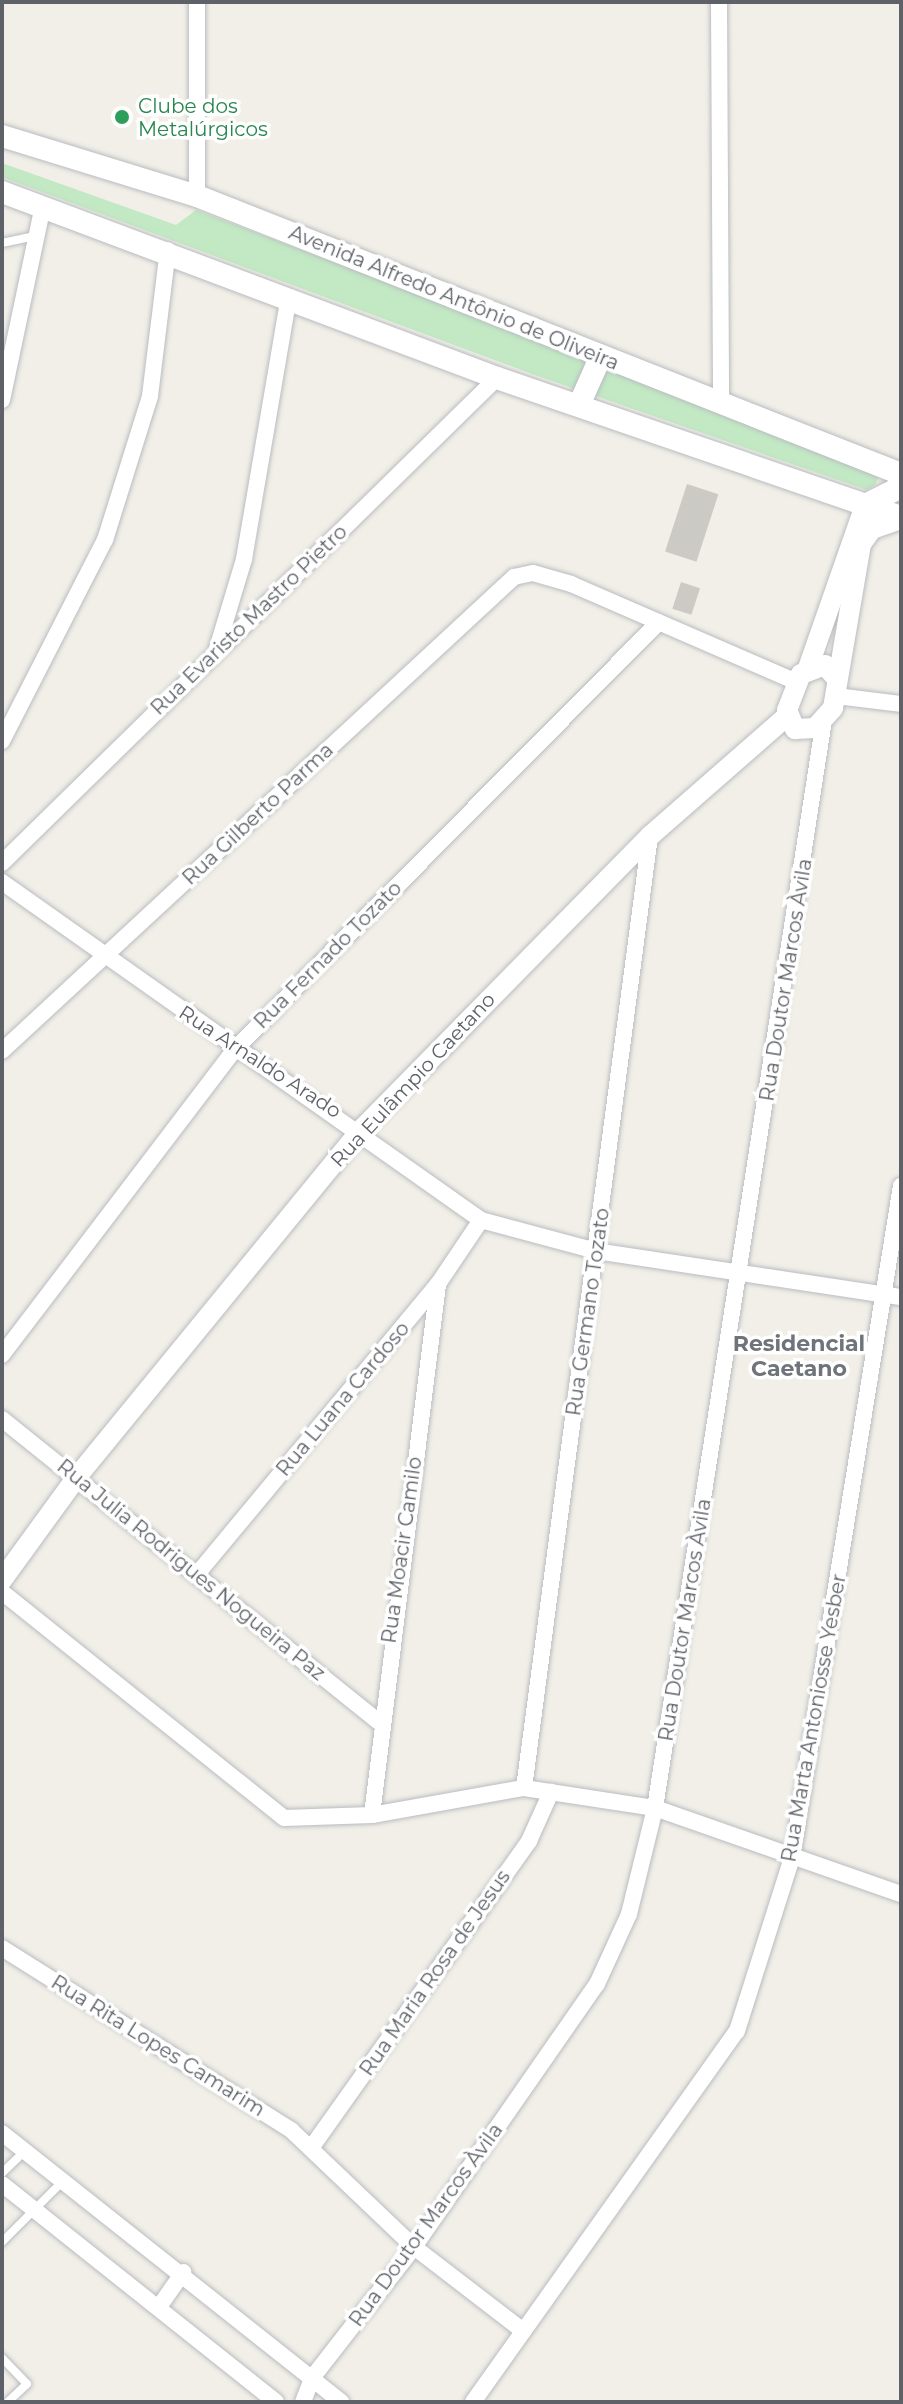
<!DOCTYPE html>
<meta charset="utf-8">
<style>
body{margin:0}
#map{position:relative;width:903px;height:2404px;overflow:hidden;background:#f1efe7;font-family:Montserrat,sans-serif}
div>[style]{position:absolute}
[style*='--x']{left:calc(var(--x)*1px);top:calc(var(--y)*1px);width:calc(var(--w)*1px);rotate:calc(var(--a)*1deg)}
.green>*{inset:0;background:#c2e9c3}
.building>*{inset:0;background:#cccac4;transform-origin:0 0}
.roads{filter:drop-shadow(0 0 2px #b9bcc1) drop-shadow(0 0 2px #b9bcc1)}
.service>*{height:8px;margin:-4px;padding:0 4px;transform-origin:4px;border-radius:4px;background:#fff}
.minor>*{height:16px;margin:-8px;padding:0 8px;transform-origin:8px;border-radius:8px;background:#fff}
.tertiary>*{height:20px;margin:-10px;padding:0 10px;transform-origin:10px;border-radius:10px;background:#fff}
.secondary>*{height:22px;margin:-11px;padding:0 11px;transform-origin:11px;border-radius:11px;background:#fff}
.dots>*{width:22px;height:22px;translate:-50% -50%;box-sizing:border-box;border:4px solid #fff;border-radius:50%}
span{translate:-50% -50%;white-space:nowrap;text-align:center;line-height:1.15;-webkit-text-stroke:7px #fff;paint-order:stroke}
.leisure-label{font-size:20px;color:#27864d}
.left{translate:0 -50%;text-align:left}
.street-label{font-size:20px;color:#5e6268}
.neighbourhood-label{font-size:22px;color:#6f747a;font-weight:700}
.frame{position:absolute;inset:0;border:4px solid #5e6268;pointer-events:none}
</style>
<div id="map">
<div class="green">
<i style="clip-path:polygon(2px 163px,176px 225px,196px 210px,881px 469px,876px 484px,867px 490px,532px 374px,2px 177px)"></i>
</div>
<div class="building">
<i style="left:687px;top:484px;width:33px;height:71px;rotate:18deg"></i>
<i style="left:681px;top:582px;width:20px;height:28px;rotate:18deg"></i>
</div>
<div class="roads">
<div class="service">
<i style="--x:2;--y:243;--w:35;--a:-12"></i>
<i style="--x:2;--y:2173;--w:32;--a:-44"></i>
<i style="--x:2;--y:2242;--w:86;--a:-45"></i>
<i style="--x:2;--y:2358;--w:36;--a:46"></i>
<i style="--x:27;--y:2384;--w:26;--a:137"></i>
</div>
<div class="minor">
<i style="--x:197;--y:2;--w:194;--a:90"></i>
<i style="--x:719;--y:2;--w:401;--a:89.7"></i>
<i style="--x:2;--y:400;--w:198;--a:-78.1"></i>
<i style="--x:216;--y:652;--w:97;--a:-73.2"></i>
<i style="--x:244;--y:559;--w:266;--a:-80.3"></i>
<i style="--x:836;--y:696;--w:65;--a:7"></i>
<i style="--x:2;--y:741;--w:226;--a:-62.9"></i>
<i style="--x:105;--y:540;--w:151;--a:-72.6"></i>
<i style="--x:150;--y:396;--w:147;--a:-83"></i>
<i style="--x:2;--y:863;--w:693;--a:-44.42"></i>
<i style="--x:2;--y:882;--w:586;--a:35.21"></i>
<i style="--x:481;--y:1220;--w:119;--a:15.1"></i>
<i style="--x:596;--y:1251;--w:308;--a:8.6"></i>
<i style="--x:2;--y:1051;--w:698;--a:-42.79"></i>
<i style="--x:514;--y:577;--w:19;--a:-12"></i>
<i style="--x:533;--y:573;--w:40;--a:16"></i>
<i style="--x:571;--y:584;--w:245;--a:23.5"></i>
<i style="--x:2;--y:1355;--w:386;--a:-52.7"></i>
<i style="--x:236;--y:1048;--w:600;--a:-45.2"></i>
<i style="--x:2;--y:1419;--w:484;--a:38.8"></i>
<i style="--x:198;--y:1573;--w:376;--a:-50.3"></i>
<i style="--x:438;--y:1284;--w:77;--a:-56.1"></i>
<i style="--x:2;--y:1592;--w:361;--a:38.7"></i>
<i style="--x:284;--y:1818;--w:88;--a:-2"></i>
<i style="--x:372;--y:1815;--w:154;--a:-10.1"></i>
<i style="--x:524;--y:1788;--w:133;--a:8.7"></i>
<i style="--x:655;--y:1808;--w:261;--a:19.3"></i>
<i style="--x:524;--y:1788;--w:960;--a:-82.46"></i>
<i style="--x:372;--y:1815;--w:535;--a:-82.91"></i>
<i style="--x:2;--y:1948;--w:342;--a:32.2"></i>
<i style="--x:291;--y:2130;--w:170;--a:43.6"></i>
<i style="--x:414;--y:2247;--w:138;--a:37.6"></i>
<i style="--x:2;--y:2133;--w:433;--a:38.4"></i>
<i style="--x:311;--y:2148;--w:377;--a:-54.6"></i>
<i style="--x:529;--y:1841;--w:54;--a:-65.8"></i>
<i style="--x:2;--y:2184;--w:350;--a:38.5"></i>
<i style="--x:161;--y:2304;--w:39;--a:-55"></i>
<i style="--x:303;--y:2402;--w:26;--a:-69"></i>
<i style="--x:312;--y:2378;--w:166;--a:-52.1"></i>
<i style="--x:414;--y:2247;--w:320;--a:-55.2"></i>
<i style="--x:597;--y:1984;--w:77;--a:-65.4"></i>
<i style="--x:629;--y:1914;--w:109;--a:-76.2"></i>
<i style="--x:655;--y:1808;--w:1101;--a:-81.17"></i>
<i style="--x:473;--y:2402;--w:455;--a:-54.6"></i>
<i style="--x:737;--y:2031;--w:182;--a:-72.4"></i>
<i style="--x:792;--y:1858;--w:681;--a:-80.79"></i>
</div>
<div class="tertiary">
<i style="--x:808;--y:668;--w:173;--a:-70.7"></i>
<i style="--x:837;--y:679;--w:18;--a:-131"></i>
<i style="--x:825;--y:665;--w:26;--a:159"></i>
<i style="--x:801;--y:674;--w:39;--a:111"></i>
<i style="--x:787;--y:710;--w:21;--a:67"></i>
<i style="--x:795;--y:729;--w:20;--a:-3"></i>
<i style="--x:815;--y:728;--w:27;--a:-48"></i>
<i style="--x:833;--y:708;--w:166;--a:-80.3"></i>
<i style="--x:861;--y:544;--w:19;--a:-54"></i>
<i style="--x:872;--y:529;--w:31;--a:-19"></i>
<i style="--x:2;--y:1580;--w:126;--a:-54"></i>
<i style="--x:76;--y:1478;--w:451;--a:-50.7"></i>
<i style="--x:362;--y:1129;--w:411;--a:-45.5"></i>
<i style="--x:650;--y:836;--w:182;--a:-41.2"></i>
</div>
<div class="secondary">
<i style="--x:2;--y:136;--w:204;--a:17.1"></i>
<i style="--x:197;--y:196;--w:757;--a:21.55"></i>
<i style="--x:2;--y:192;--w:529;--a:20.59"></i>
<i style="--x:497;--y:378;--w:427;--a:19"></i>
<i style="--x:579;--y:405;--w:51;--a:-65.9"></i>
<i style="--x:865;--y:505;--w:40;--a:-26.6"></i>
</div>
</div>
<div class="dots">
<i style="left:122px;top:117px;background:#2e9e5b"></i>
</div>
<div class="leisure-label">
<span class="left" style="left:138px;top:118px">Clube dos<br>Metalúrgicos</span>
</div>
<div class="street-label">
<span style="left:454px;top:298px;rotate:22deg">Avenida Alfredo Antônio de Oliveira</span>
<span style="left:249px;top:620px;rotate:-44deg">Rua Evaristo Mastro Pietro</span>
<span style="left:258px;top:814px;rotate:-43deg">Rua Gilberto Parma</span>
<span style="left:328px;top:955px;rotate:-45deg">Rua Fernado Tozato</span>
<span style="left:786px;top:980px;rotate:-81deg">Rua Doutor Marcos Àvila</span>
<span style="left:260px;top:1062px;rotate:33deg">Rua Arnaldo Arado</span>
<span style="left:413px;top:1080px;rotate:-47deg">Rua Eulâmpio Caetano</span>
<span style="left:588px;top:1312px;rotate:-82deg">Rua Germano Tozato</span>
<span style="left:343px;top:1399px;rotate:-50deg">Rua Luana Cardoso</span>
<span style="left:402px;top:1550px;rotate:-82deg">Rua Moacir Camilo</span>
<span style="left:191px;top:1570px;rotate:39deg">Rua Julia Rodrigues Nogueira Paz</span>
<span style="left:685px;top:1620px;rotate:-81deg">Rua Doutor Marcos Àvila</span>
<span style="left:814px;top:1718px;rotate:-80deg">Rua Marta Antoniosse Yesber</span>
<span style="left:435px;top:1973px;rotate:-55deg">Rua Maria Rosa de Jesus</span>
<span style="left:158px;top:2046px;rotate:32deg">Rua Rita Lopes Camarim</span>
<span style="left:426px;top:2225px;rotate:-54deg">Rua Doutor Marcos Àvila</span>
</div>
<div class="neighbourhood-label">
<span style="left:799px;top:1356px">Residencial<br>Caetano</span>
</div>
<div class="frame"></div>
</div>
